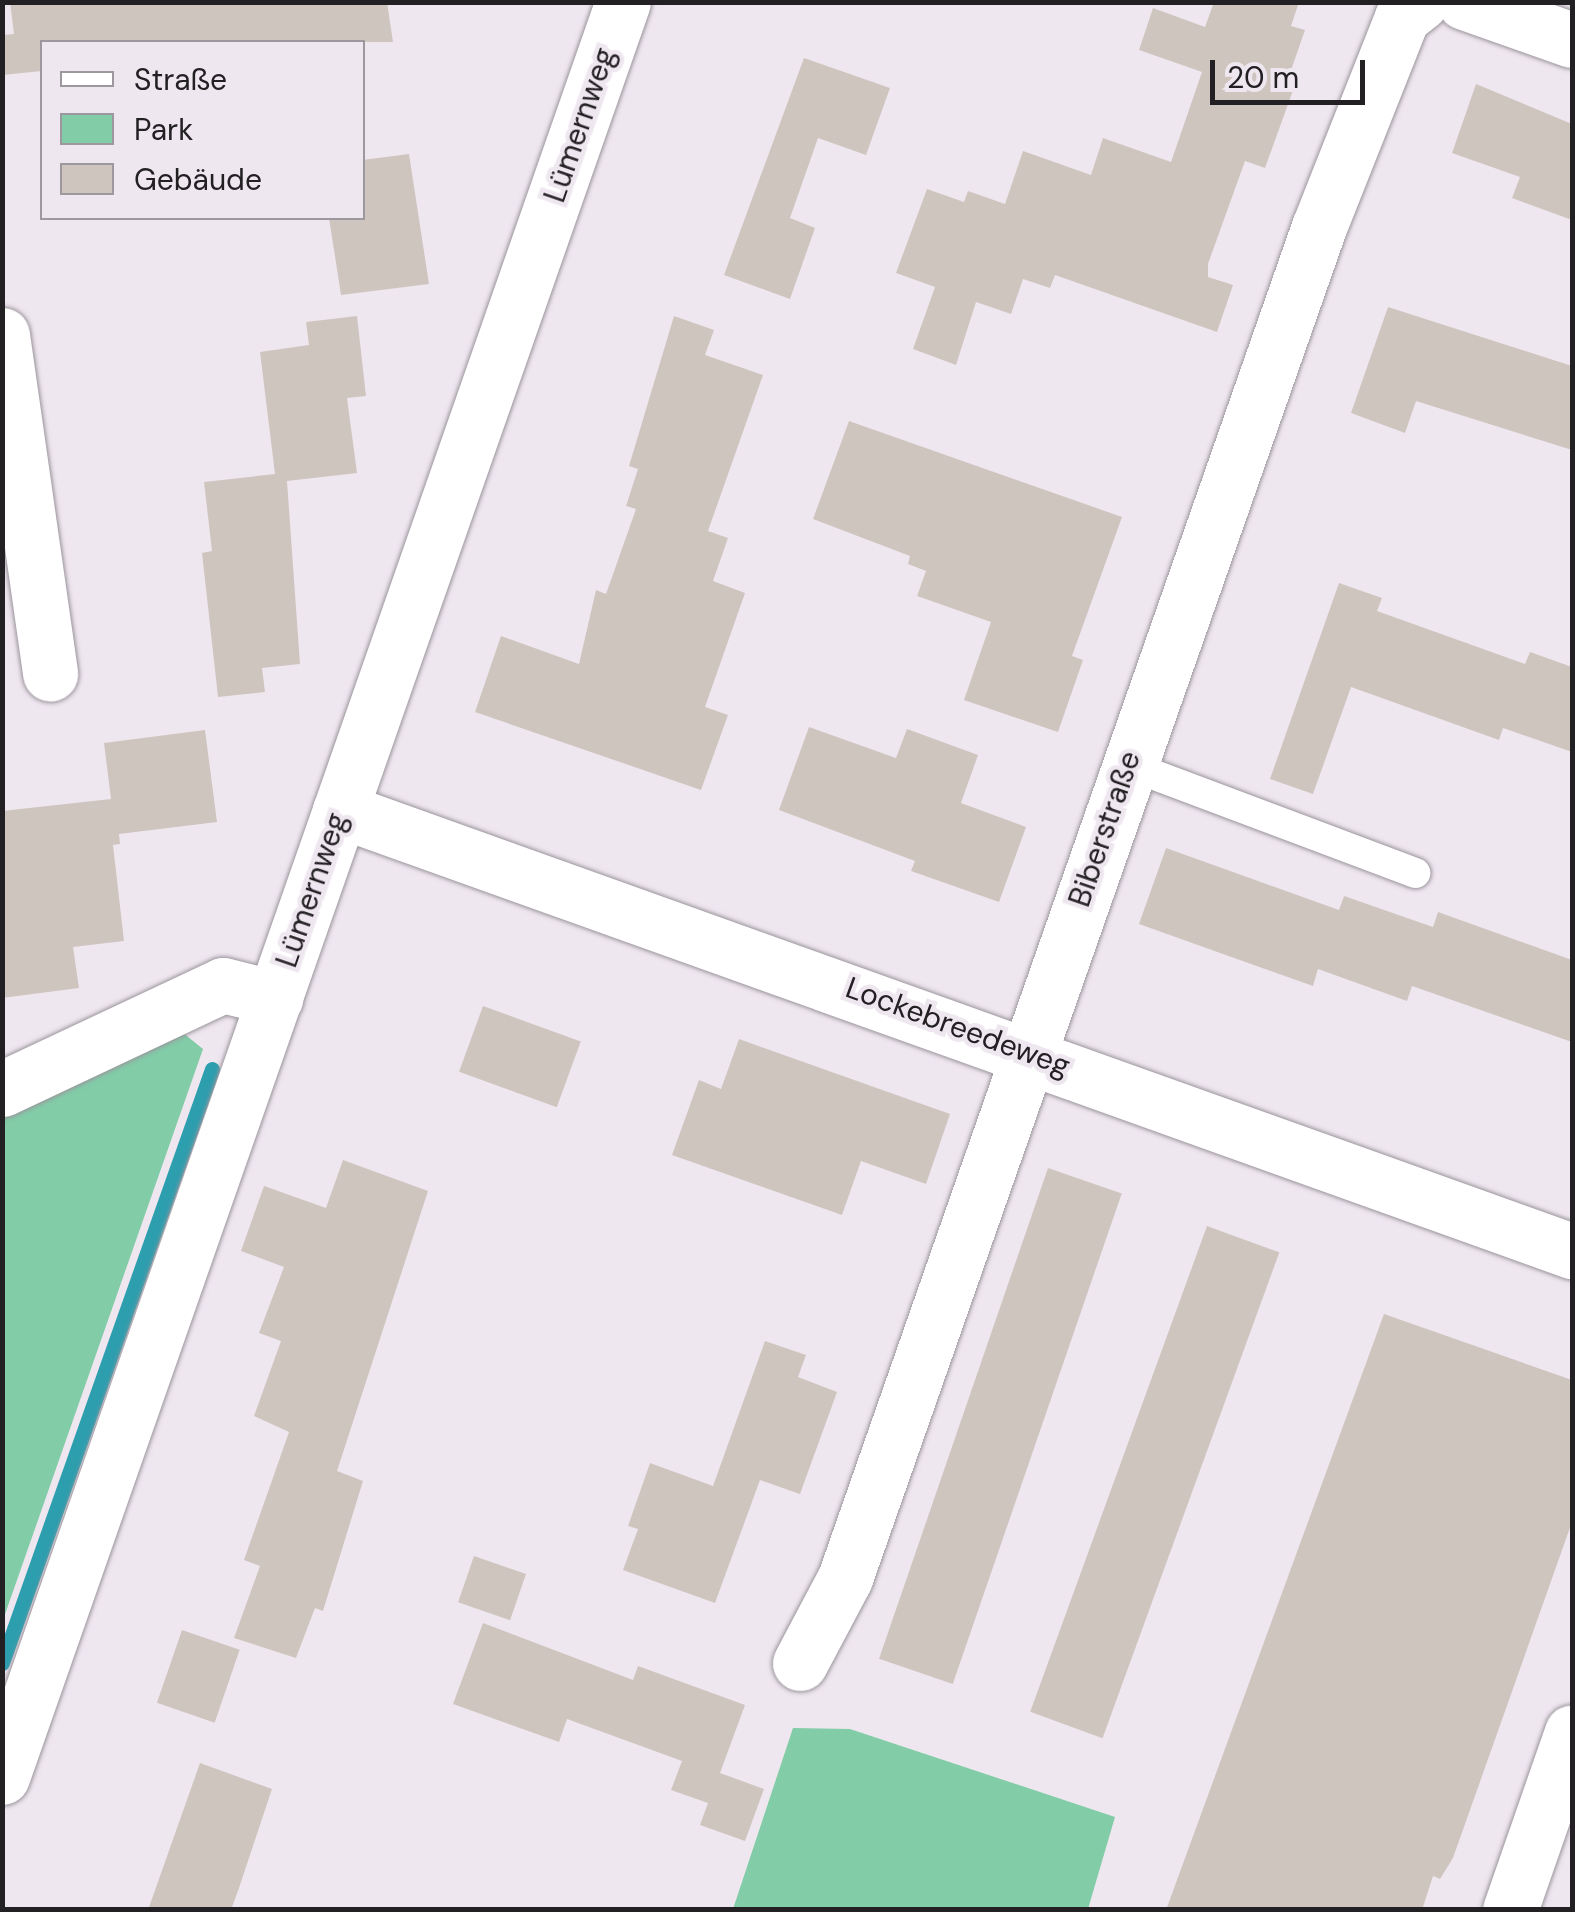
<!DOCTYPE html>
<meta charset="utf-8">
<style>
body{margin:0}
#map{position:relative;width:1575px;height:1912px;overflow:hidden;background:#efe7f0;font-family:"DM Sans",sans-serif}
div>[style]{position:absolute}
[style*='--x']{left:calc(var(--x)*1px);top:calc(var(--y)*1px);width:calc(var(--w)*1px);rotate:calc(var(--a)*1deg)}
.green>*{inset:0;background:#82cca8}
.stream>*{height:15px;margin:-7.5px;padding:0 7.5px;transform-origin:7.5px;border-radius:7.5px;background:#2d9eae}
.building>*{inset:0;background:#cfc5bf;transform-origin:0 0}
.roads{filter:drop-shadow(0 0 2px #9b949c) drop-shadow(0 0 2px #9b949c)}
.lane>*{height:30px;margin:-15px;padding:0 15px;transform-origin:15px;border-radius:15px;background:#fff}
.street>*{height:55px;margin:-27.5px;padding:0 27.5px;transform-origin:27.5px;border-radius:27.5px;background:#fff}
.secondary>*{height:55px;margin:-27.5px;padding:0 27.5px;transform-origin:27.5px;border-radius:27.5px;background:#fff}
span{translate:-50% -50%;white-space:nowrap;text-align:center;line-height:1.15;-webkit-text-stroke:9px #efe7f0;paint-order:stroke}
.street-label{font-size:30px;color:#232023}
.frame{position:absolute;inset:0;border:5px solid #232023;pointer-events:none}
.legend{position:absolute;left:40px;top:40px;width:325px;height:180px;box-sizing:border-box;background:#efe7f0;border:2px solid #9d979e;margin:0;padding:12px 18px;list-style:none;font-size:30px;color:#232023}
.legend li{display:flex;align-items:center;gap:20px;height:50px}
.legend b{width:50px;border:2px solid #9d979e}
.scale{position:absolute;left:1210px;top:60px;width:155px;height:45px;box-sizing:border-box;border:5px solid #232023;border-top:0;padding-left:12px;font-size:30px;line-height:35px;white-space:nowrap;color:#232023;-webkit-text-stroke:8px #efe7f0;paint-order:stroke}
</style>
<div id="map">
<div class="green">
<i style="clip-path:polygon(182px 1032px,203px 1049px,3px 1620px,3px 1115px)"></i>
<i style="clip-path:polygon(793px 1728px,850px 1729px,1115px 1817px,1088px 1909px,733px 1909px)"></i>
</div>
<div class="stream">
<i style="--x:2;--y:1663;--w:630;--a:-70.53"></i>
</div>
<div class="building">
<i style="clip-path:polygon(10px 2px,387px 2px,393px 42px,42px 42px,42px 71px,2px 75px,2px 35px,14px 34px)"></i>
<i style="clip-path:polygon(1214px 2px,1299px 2px,1291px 26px,1305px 30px,1288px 79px,1296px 82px,1265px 168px,1245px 161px,1208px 264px,1208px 277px,1233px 285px,1217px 332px,1055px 275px,1050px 288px,1023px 279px,1011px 314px,976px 302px,956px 365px,913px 349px,935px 287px,896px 273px,927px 189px,964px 202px,968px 191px,1005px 204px,1023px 151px,1091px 175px,1103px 138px,1171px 162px,1202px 72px,1139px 50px,1153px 8px,1205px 27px)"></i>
<i style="clip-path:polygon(804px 58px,890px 88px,866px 155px,818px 138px,790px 218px,815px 228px,790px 299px,724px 275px)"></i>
<i style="clip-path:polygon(1476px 84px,1572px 124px,1572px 220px,1512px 198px,1520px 177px,1452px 153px)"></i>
<i style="clip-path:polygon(409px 154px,429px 284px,341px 295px,329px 218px,362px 218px,362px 160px)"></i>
<i style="clip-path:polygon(1388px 307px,1572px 366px,1572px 450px,1416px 401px,1405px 433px,1351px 413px)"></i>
<i style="clip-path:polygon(357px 316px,366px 396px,347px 398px,357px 473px,287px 481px,300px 664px,262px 668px,265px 692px,218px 697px,202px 553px,212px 551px,204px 482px,275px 474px,260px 352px,309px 345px,306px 322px)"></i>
<i style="clip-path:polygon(674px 316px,714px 330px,705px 355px,763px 375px,708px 531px,728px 538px,713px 581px,745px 593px,705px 707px,728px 715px,701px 790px,475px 712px,501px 636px,579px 664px,596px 590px,606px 594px,636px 509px,626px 506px,638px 469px,629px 466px)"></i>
<i style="clip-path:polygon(849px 421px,1122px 517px,1072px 656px,1083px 660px,1058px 732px,964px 700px,991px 622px,917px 596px,926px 571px,908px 564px,910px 556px,813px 519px)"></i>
<i style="clip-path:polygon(1339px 583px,1382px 598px,1377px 611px,1525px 664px,1530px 652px,1572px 667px,1572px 752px,1503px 728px,1499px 740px,1351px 687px,1313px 794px,1270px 779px)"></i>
<i style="clip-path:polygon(809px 727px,896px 758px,907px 729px,978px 755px,961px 803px,1026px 827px,999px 902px,911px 871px,915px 861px,779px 810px)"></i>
<i style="clip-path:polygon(205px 730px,217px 822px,119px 834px,120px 844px,113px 845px,124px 941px,73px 947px,79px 988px,2px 998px,2px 811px,111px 799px,104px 743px)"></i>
<i style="clip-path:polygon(1166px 848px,1339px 910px,1344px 896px,1433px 927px,1438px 912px,1572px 960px,1572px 1042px,1412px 986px,1407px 1001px,1318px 969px,1313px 986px,1139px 924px)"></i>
<i style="left:483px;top:1006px;width:104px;height:70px;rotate:20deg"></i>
<i style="clip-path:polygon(739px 1039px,950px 1114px,926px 1184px,861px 1161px,842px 1215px,672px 1155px,699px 1080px,721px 1089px)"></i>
<i style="clip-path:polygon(343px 1160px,428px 1191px,337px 1471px,363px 1481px,323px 1611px,315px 1608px,296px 1658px,234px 1638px,260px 1566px,244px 1560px,289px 1432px,254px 1416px,281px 1341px,259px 1333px,284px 1267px,241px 1251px,264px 1186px,326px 1208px)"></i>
<i style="left:1048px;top:1168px;width:78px;height:519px;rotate:19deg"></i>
<i style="left:1207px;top:1226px;width:77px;height:517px;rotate:20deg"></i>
<i style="clip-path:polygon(1384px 1314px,1572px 1380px,1572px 1522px,1453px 1858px,1440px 1879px,1433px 1876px,1422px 1910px,1166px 1910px)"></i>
<i style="clip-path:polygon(765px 1341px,806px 1355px,798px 1377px,837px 1392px,800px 1494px,760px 1480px,715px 1603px,623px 1570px,638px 1529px,628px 1526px,650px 1463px,713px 1486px)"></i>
<i style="left:474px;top:1556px;width:55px;height:49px;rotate:19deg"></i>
<i style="clip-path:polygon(483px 1623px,633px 1680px,638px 1666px,745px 1705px,720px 1773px,764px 1789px,745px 1841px,700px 1825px,708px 1803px,671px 1790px,682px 1761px,567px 1719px,559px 1742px,453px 1704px)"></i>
<i style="left:182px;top:1630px;width:61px;height:77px;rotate:19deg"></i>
<i style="clip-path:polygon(200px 1763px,272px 1789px,239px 1888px,231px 1910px,148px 1910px)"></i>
</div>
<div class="roads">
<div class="lane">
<i style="--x:1128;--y:765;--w:307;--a:20.6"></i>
</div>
<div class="street">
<i style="--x:1464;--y:2;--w:114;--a:19.4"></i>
<i style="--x:2;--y:335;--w:342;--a:81.9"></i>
<i style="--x:340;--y:810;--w:1309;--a:19.7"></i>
<i style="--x:2;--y:1089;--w:244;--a:-25.2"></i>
<i style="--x:223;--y:985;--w:54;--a:14"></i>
<i style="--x:800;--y:1663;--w:96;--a:-62.1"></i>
<i style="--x:845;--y:1578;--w:1432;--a:-70.67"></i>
<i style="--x:1319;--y:227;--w:226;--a:-68.4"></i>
<i style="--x:1402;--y:17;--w:24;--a:-38"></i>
<i style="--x:1510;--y:1910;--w:188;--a:-70.8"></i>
</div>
<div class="secondary">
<i style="--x:2;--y:1777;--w:1880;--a:-70.72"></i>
</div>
</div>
<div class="street-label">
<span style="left:580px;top:125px;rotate:-71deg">Lümernweg</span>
<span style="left:1105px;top:829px;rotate:-71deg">Biberstraße</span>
<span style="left:312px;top:890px;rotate:-71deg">Lümernweg</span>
<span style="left:958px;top:1027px;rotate:20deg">Lockebreedeweg</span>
</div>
<div class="frame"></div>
<ul class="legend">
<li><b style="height:12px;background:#fff"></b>Straße</li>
<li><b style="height:28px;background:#82cca8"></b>Park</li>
<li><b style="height:28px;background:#cfc5bf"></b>Gebäude</li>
</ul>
<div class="scale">20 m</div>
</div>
